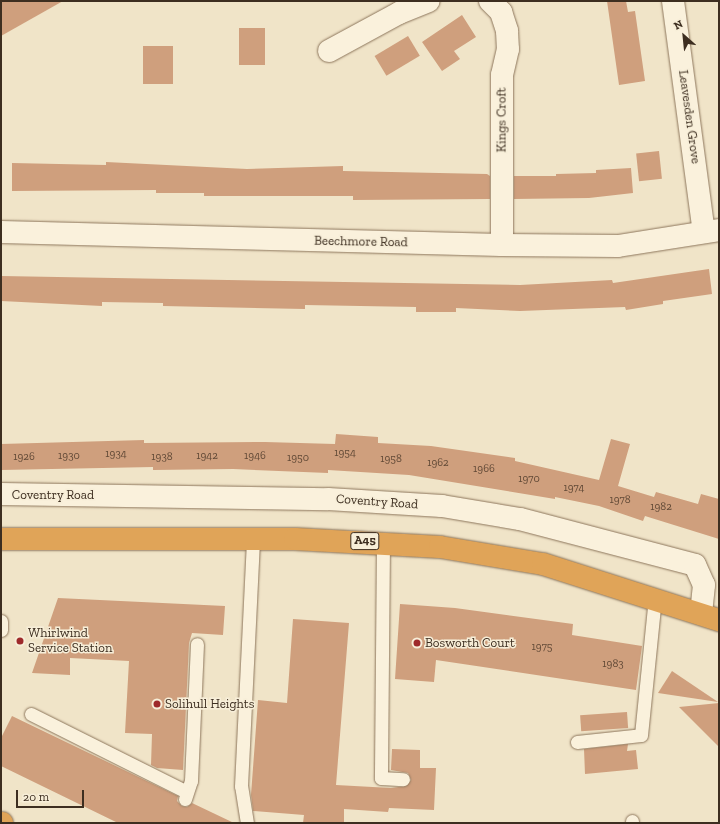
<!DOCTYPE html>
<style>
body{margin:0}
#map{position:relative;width:720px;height:824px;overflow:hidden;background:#f0e4c8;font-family:"Zilla Slab",serif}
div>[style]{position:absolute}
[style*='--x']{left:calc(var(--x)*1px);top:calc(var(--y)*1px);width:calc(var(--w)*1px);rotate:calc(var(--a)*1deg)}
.building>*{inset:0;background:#cf9f7d;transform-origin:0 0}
.roads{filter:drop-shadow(0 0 1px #8d765c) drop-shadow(0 0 1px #8d765c)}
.lane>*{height:13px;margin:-6.5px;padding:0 6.5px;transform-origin:6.5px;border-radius:6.5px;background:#faf1dc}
.street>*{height:22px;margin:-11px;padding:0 11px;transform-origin:11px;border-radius:11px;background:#faf1dc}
.highway>*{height:22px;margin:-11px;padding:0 11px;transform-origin:11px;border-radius:11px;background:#e0a458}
.dots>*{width:11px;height:11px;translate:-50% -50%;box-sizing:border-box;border:2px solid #f7eed8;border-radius:50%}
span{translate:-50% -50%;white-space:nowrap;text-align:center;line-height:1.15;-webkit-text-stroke:3px #f7eed8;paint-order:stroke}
.number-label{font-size:11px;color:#624a37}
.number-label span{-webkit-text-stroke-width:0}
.shield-label span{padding:1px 3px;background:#f7eed8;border:1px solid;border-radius:3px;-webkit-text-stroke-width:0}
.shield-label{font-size:12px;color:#3d2e20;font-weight:700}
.street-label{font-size:13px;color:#3d2e20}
.poi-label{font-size:13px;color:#3d2e20}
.left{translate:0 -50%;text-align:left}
.frame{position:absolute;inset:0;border:2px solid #3d2e20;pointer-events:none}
.north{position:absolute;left:664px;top:16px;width:40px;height:40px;-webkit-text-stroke:3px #f7eed8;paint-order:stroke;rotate:333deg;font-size:11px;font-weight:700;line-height:16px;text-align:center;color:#3d2e20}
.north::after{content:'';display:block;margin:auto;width:14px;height:18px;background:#3d2e20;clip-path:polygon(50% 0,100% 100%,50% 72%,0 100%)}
.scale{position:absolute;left:16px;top:790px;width:68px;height:18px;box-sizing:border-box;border:2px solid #3d2e20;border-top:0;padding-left:5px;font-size:12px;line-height:14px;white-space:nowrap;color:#3d2e20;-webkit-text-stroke:3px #f7eed8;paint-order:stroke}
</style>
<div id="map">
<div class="building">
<i style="clip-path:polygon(1px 1px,63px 1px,1px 36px)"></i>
<i style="clip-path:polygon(607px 1px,626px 1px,628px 12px,635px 11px,645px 81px,619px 85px)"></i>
<i style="clip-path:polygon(462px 15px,476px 37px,454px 51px,460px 59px,442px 71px,422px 42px)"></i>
<i style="left:239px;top:28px;width:26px;height:37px"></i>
<i style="left:408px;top:36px;width:23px;height:39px;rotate:59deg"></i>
<i style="left:143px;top:46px;width:30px;height:38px"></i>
<i style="left:659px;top:151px;width:28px;height:23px;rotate:84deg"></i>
<i style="clip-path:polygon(106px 162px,247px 169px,343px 166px,343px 171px,487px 174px,490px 176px,490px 199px,353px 200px,353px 196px,204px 196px,204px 193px,156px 193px,156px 190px,12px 191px,12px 163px,106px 165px)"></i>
<i style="clip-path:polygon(631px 168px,633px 193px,589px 198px,514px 199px,514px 176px,556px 176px,556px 174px,596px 173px,596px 170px)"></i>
<i style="clip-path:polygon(709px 269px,712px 294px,663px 301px,663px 304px,626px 310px,625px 307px,520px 311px,456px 308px,456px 312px,416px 312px,416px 307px,305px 305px,305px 309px,163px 306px,163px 303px,102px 302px,102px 306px,1px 301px,1px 276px,520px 285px,612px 280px,613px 283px)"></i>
<i style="clip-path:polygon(336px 434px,378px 437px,378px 443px,431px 446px,515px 458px,515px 461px,599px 480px,611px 439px,630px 444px,618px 486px,654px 497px,656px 492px,698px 504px,701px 494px,719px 499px,719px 539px,645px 516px,643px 521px,599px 506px,555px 497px,555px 499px,409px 475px,328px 470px,328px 473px,233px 469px,153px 470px,153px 467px,1px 470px,1px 444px,144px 440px,144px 443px,265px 442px,335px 444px)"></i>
<i style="clip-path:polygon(58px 598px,225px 606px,223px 635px,192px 633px,189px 643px,183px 770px,157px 768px,151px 765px,152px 734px,125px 733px,129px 661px,70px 658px,70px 675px,32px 673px)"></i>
<i style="clip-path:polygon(400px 604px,455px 608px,573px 624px,572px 635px,642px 646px,636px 690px,436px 660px,434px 682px,395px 679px)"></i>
<i style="clip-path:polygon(293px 619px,349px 623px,336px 785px,391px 788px,406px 786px,411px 780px,408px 773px,391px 770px,392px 749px,420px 750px,420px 768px,436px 768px,434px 810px,389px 808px,388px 812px,344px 809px,344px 823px,303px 823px,304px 815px,253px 811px,251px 795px,258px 700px,287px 703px)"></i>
<i style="clip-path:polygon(672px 671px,718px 702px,658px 693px)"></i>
<i style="clip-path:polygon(719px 703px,719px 747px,679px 707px)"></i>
<i style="left:627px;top:712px;width:16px;height:47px;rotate:86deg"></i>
<i style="clip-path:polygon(12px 716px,178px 796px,177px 801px,182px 806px,187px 807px,192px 803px,234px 823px,118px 823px,1px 766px,1px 738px)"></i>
<i style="clip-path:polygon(628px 744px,627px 751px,636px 750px,638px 769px,585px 774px,584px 749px)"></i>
</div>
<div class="roads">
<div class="lane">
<i style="--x:383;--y:542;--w:236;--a:90.5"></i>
<i style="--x:381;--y:778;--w:22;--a:3"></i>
<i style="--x:1;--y:621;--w:9;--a:90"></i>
<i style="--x:31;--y:714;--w:174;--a:26.6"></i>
<i style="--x:577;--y:742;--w:64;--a:-6.2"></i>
<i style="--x:641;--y:735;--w:138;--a:-84.2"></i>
<i style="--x:185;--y:799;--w:19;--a:-72"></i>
<i style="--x:191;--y:781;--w:137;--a:-87.5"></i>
<i style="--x:247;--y:823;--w:37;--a:-99"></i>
<i style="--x:241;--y:786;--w:248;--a:-87.2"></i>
<i style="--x:632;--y:823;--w:2;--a:-90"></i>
</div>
<div class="street">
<i style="--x:490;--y:1;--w:16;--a:45"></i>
<i style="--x:501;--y:12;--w:20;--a:72"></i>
<i style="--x:507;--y:31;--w:18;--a:87"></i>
<i style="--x:508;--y:49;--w:27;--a:103"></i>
<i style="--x:502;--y:75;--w:170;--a:90"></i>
<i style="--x:673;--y:1;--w:233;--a:82.4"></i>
<i style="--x:329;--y:51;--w:80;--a:-28.5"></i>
<i style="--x:399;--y:13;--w:32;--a:-22"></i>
<i style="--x:1;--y:232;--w:501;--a:1.49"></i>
<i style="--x:502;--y:245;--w:116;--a:0.5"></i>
<i style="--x:618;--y:246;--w:102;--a:-9"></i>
<i style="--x:1;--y:494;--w:327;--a:0.9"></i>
<i style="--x:328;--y:499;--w:114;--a:3.5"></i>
<i style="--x:442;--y:506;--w:79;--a:9.5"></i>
<i style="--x:520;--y:519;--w:181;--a:14.7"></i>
<i style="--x:695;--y:565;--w:22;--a:66"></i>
<i style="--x:704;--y:585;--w:29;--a:96"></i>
</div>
<div class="highway">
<i style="--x:1;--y:539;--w:294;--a:0"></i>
<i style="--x:295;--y:539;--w:145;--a:3.2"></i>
<i style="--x:440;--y:547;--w:104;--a:9.4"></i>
<i style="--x:543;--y:564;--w:185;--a:17.7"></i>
<i style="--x:1;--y:823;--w:1;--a:0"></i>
</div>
</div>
<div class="dots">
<i style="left:20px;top:641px;background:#9e2a2b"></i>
<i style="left:417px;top:643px;background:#9e2a2b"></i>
<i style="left:157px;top:704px;background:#9e2a2b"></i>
</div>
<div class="number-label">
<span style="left:345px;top:453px">1954</span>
<span style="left:116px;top:454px">1934</span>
<span style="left:69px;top:456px">1930</span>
<span style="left:207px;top:456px">1942</span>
<span style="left:255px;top:456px">1946</span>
<span style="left:24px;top:457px">1926</span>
<span style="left:162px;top:457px">1938</span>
<span style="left:298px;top:458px">1950</span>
<span style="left:391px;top:459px">1958</span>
<span style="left:438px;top:463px">1962</span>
<span style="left:484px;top:469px">1966</span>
<span style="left:529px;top:479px">1970</span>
<span style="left:574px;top:488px">1974</span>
<span style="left:620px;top:500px">1978</span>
<span style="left:661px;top:507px">1982</span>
<span style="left:542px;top:647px">1975</span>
<span style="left:613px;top:664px">1983</span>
</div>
<div class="shield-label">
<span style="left:365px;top:541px">A45</span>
</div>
<div class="street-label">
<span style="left:689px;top:117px;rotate:82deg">Leavesden Grove</span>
<span style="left:502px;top:120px;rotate:-90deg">Kings Croft</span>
<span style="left:361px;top:242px;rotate:1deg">Beechmore Road</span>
<span style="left:53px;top:495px">Coventry Road</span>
<span style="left:377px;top:502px;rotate:4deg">Coventry Road</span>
</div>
<div class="poi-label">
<span class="left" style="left:28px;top:641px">Whirlwind<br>Service Station</span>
<span class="left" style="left:425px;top:643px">Bosworth Court</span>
<span class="left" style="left:165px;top:704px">Solihull Heights</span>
</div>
<div class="frame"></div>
<div class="north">N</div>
<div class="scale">20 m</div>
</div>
